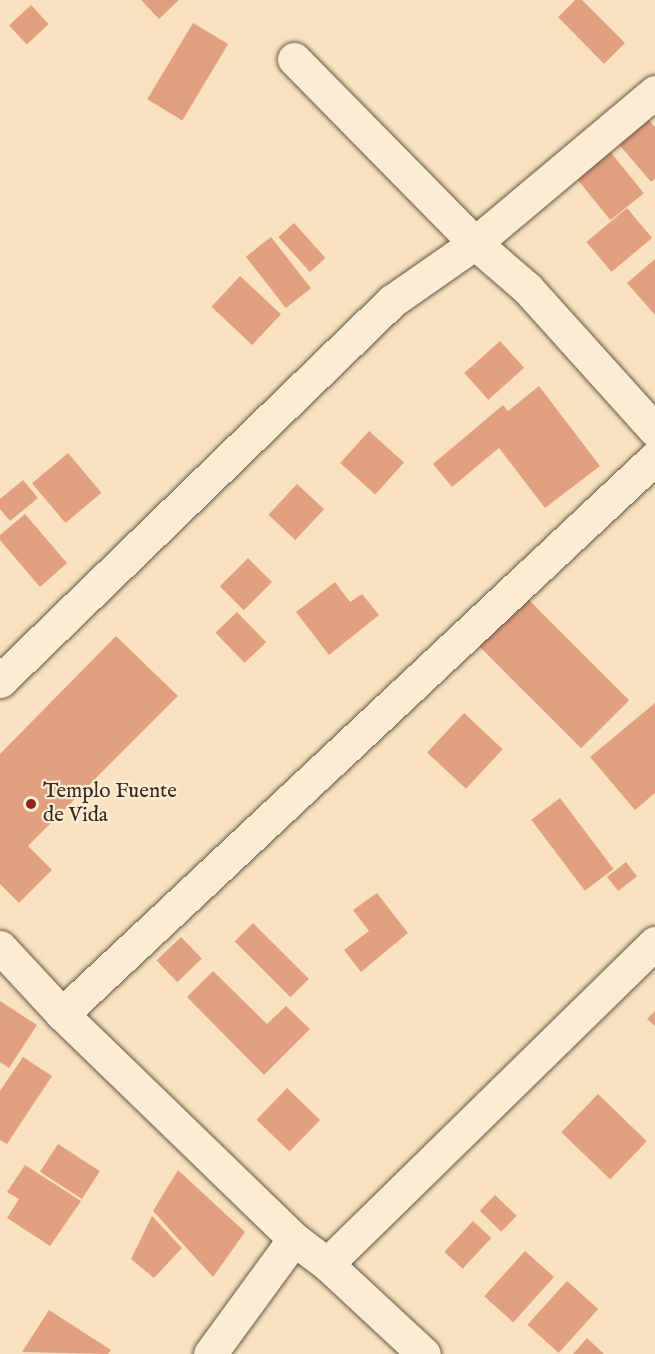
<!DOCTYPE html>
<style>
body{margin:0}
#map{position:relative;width:655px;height:1354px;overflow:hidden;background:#f9e2bf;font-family:"IM FELL English",serif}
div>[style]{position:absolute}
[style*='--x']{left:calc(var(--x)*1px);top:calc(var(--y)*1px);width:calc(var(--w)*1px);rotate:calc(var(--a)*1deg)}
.building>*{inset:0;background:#e3a080;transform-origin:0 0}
.roads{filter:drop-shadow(0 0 2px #685846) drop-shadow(0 0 2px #685846)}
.minor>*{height:33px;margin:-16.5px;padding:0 16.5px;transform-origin:16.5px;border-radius:16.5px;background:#fbecd5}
.dots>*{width:16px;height:16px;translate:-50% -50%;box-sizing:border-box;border:3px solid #fbecd5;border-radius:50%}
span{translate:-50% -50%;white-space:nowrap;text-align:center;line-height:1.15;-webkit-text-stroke:4.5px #fbecd5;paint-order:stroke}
.poi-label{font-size:21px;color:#382a1d}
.left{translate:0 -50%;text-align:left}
</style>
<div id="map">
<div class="building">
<i style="clip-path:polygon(141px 0,179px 0,159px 19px)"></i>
<i style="clip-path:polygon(575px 0,582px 0,625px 43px,604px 64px,558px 17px)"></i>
<i style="left:31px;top:5px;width:26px;height:30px;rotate:47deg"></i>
<i style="left:193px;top:23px;width:41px;height:89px;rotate:31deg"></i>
<i style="clip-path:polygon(645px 116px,655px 127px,655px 179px,651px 182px,616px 141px)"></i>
<i style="left:608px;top:149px;width:57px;height:43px;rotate:51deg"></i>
<i style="left:627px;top:208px;width:39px;height:53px;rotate:50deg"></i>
<i style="left:294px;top:223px;width:47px;height:21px;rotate:48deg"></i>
<i style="left:271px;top:237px;width:65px;height:32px;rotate:52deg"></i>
<i style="clip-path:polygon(655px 259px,655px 315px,627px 283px)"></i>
<i style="left:240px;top:276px;width:56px;height:42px;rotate:43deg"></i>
<i style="left:500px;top:341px;width:36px;height:48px;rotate:48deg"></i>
<i style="clip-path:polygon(539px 386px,600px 466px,545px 508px,499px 448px,452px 487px,433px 464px,503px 405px,508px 411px)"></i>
<i style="left:369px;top:431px;width:47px;height:43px;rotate:42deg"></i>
<i style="left:68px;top:453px;width:52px;height:47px;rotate:50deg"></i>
<i style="clip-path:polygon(23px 480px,38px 498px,10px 521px,0 509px,0 499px)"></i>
<i style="left:297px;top:484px;width:37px;height:42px;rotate:43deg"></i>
<i style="clip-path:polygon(25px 514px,67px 563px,40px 587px,0 540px,0 535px)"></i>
<i style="left:248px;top:558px;width:34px;height:40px;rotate:45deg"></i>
<i style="clip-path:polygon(335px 582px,350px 602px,362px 594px,379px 615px,329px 655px,296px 612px)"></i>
<i style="left:526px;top:597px;width:146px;height:68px;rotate:45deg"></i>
<i style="left:237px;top:612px;width:42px;height:30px;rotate:46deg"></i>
<i style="clip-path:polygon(116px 636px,178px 696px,28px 846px,52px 870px,19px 903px,0 884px,0 754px)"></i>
<i style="clip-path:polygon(655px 703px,655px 793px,635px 810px,590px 757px)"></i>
<i style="left:464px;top:713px;width:53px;height:54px;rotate:43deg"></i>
<i style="left:560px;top:798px;width:89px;height:36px;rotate:53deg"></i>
<i style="left:626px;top:862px;width:18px;height:24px;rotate:52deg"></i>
<i style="clip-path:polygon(377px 893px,408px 933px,361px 972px,344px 950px,369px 931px,353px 910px)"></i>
<i style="left:253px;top:923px;width:79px;height:26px;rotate:45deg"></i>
<i style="left:181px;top:937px;width:30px;height:34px;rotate:46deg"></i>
<i style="clip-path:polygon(213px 971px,267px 1024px,286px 1006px,310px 1029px,264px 1075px,187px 997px)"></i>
<i style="clip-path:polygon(0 1001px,37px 1025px,9px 1068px,0 1062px)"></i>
<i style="clip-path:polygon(655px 1011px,655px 1026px,647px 1019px)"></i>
<i style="clip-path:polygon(23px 1057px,52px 1076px,7px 1144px,0 1140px,0 1091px)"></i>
<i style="left:287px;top:1088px;width:46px;height:44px;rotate:44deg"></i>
<i style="left:598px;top:1094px;width:68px;height:53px;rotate:44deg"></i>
<i style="left:58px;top:1144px;width:50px;height:33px;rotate:33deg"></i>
<i style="clip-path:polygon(25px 1165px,81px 1201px,50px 1246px,7px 1218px,19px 1199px,7px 1192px)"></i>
<i style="clip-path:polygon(178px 1170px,245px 1232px,213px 1277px,153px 1211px)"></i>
<i style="left:495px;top:1195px;width:30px;height:22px;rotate:44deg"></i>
<i style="clip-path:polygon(152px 1216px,182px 1248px,154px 1278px,131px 1259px)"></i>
<i style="left:473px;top:1221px;width:25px;height:42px;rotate:43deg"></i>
<i style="left:525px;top:1251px;width:39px;height:61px;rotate:42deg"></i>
<i style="left:567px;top:1281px;width:42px;height:59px;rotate:42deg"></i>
<i style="clip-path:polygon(49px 1310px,111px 1350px,108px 1354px,22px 1352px)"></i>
<i style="clip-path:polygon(587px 1338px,604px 1354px,573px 1354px)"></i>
</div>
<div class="roads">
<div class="minor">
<i style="--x:294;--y:59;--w:258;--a:45.5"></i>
<i style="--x:475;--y:243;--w:69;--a:40.9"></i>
<i style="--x:527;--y:288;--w:191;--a:48"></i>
<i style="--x:0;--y:681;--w:546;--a:-44.11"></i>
<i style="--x:392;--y:301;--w:101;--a:-34.9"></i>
<i style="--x:475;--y:243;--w:235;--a:-40"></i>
<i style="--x:0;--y:947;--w:91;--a:47.2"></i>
<i style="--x:62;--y:1014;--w:323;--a:44.1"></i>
<i style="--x:294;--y:1239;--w:41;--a:37.1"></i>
<i style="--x:327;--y:1264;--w:132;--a:42.9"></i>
<i style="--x:62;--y:1014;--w:813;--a:-43.16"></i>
<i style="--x:327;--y:1264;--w:459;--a:-44.4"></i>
<i style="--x:210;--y:1354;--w:142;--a:-53.9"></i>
</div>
</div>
<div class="dots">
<i style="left:31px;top:804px;background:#8f2418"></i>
</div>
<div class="poi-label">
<span class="left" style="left:43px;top:804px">Templo Fuente<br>de Vida</span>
</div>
</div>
